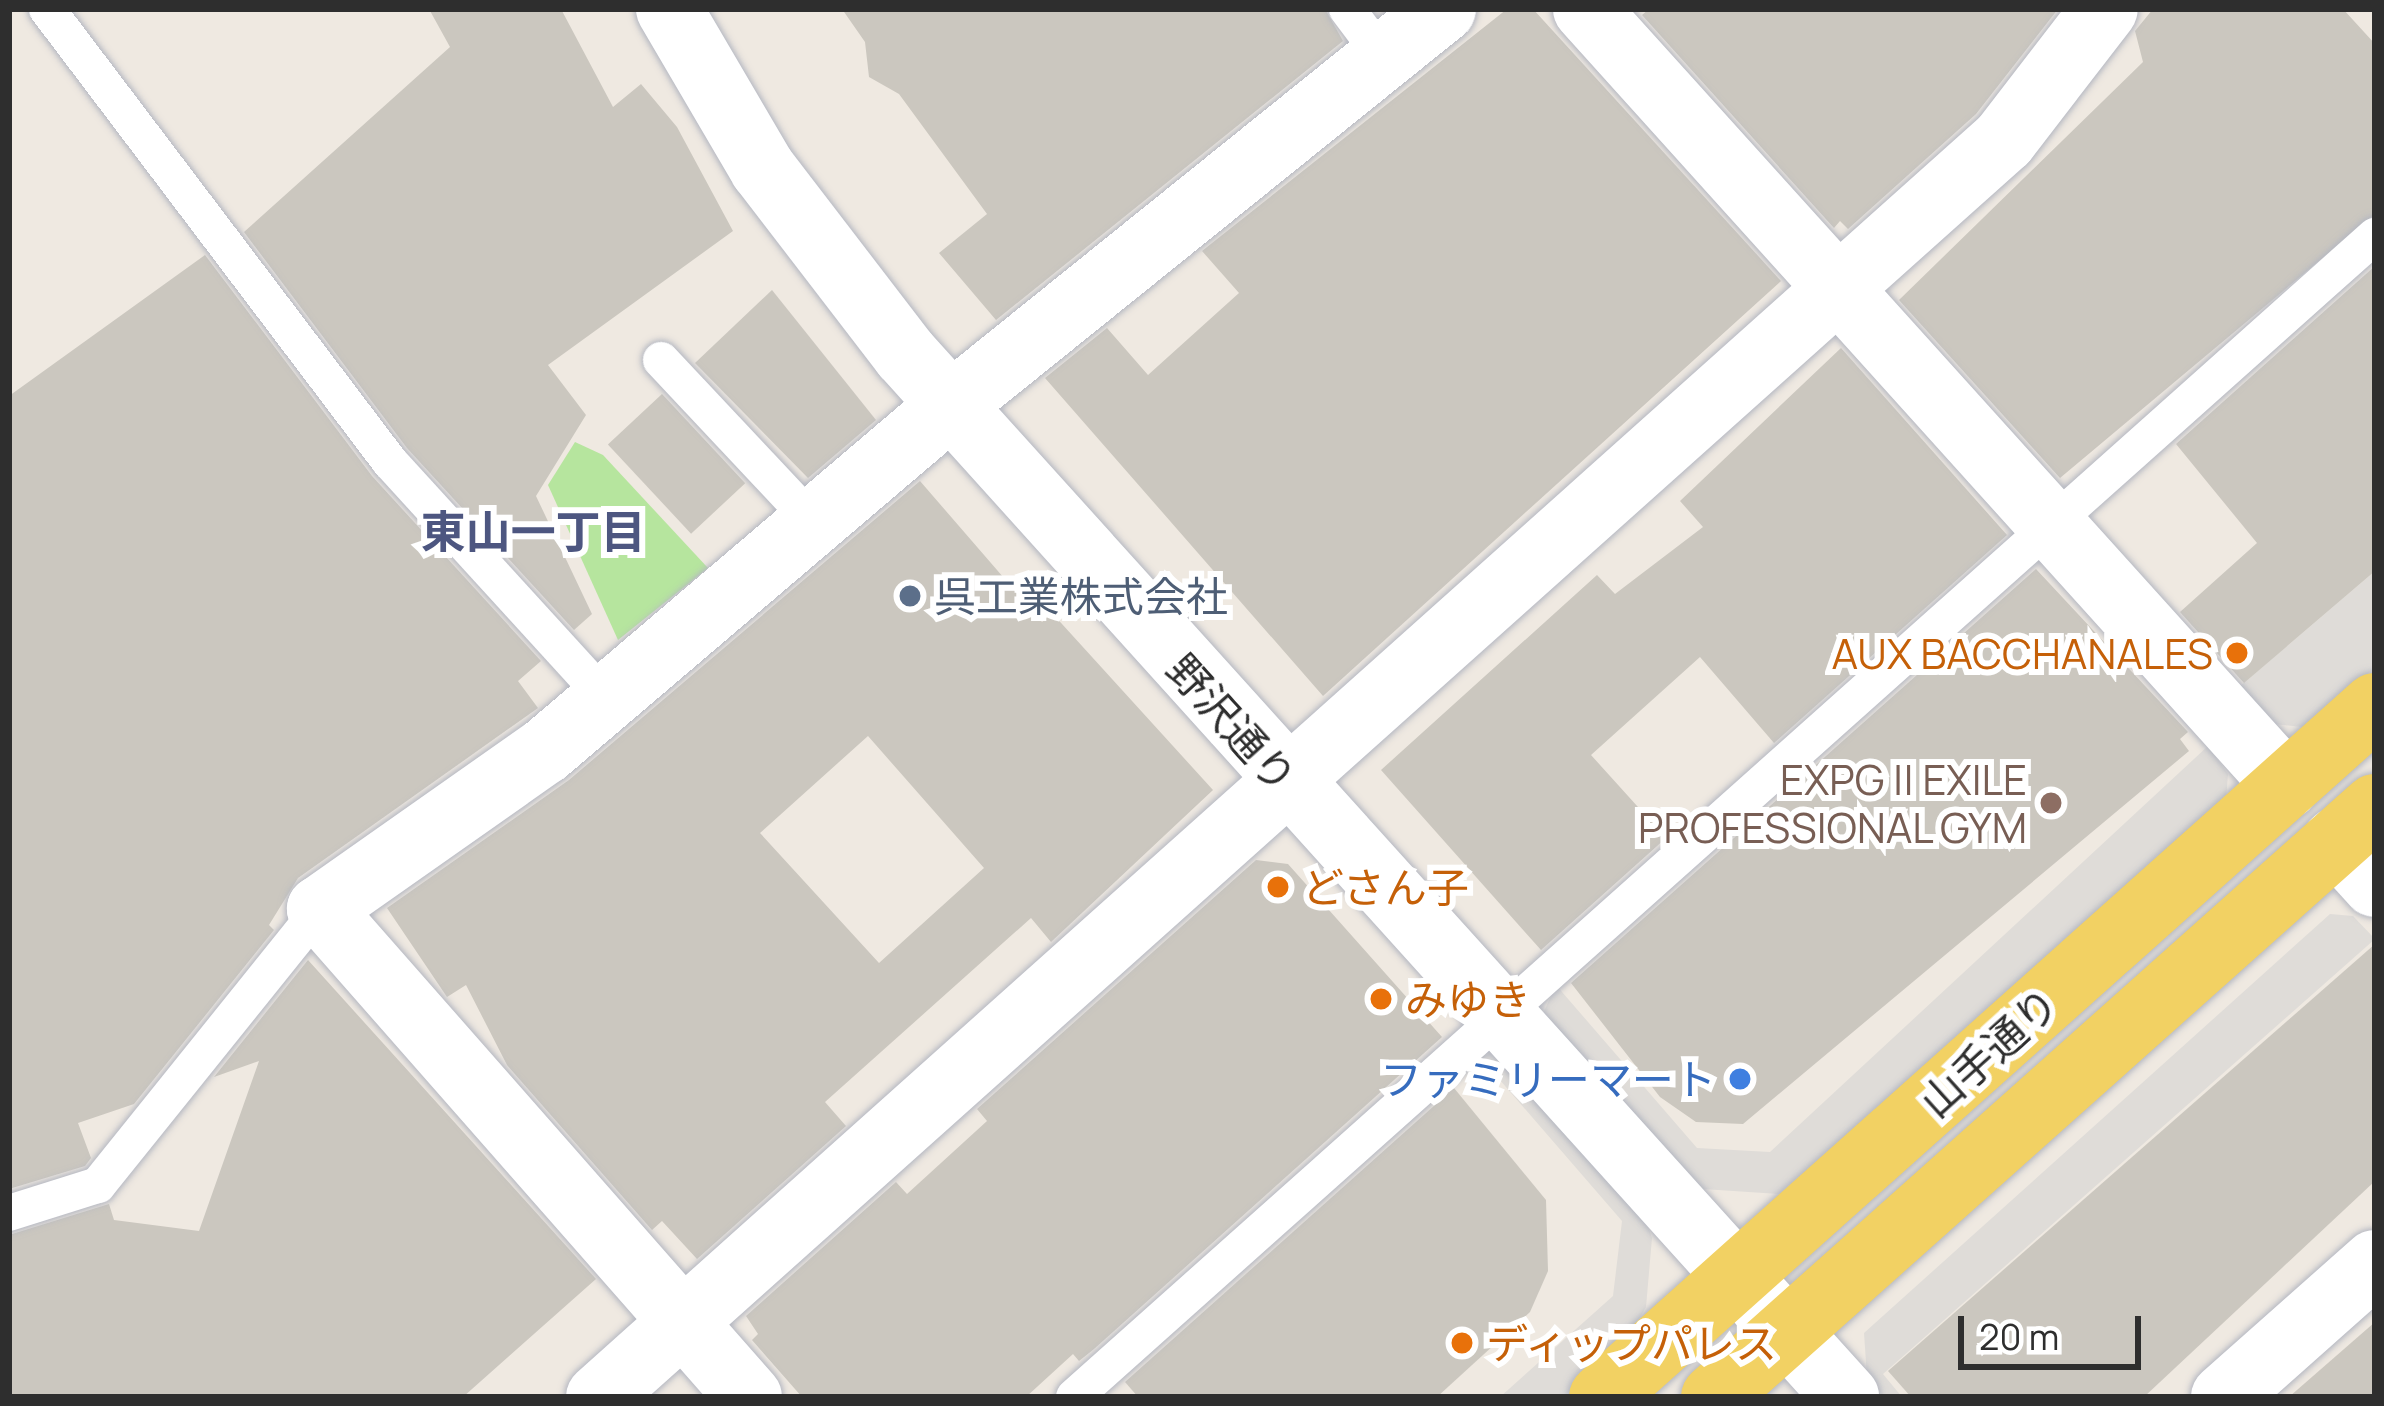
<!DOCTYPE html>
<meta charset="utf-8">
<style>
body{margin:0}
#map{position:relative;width:2384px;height:1406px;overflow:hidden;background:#efe9e1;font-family:Manrope,"Noto Sans JP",sans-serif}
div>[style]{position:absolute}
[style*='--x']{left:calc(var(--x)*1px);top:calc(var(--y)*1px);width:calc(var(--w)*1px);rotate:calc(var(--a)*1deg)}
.green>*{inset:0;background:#b6e59e}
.plaza>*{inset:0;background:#dfdcd8}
.building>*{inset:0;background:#cbc7bf;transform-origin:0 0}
.roads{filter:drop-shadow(0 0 3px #b4b7c1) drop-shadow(0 0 3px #b4b7c1)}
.service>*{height:36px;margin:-18px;padding:0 18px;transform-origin:18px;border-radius:18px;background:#fff}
.minor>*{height:66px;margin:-33px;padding:0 33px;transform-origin:33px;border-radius:33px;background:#fff}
.tertiary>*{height:66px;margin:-33px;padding:0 33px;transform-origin:33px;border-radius:33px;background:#fff}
.primary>*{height:66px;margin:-33px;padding:0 33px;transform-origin:33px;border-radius:33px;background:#f2d163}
.dots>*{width:33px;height:33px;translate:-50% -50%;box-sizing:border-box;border:6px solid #fff;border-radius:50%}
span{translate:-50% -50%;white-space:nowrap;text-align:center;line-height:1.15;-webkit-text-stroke:12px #fff;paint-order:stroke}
.service-label{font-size:42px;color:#4e5e75}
.left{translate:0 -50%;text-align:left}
.food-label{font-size:42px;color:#c56008}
.right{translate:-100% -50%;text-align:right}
.street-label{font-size:42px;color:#2e2e2e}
.education-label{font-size:42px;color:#785e54}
.shop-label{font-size:42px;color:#366cbe}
.neighbourhood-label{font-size:45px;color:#4d5680;font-weight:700}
.frame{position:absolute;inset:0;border:12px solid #2e2e2e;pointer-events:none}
.scale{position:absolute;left:1958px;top:1316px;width:183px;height:54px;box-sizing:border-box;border:6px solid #2e2e2e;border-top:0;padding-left:15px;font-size:36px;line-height:42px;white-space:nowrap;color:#2e2e2e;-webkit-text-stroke:9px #fff;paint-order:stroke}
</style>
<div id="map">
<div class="green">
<i style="clip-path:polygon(575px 442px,603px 455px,708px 568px,618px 640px,548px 485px)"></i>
</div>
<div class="plaza">
<i style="clip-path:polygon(2375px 571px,2375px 668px,2302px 727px,2274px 724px,2239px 687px)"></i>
<i style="clip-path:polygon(2208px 746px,2228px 774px,2226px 800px,1779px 1194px,1703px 1189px,1541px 1018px,1556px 985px,1697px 1148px,1770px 1152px)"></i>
<i style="clip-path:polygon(2330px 914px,2353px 916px,2375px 939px,1883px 1374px,1902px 1397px,1884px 1397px,1867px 1377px,1864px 1333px)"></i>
<i style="clip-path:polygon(1499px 1051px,1640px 1204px,1652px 1238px,1646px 1307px,1628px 1338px,1563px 1397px,1500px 1397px,1613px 1296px,1622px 1221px,1480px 1057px)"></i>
</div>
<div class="building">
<i style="clip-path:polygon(429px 9px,561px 9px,613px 107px,641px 84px,677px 127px,733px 231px,548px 365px,586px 415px,536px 496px,592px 614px,574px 630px,407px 448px,244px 232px,450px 47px)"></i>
<i style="clip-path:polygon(842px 9px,1325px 9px,1343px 41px,996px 320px,939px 253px,987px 214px,899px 94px,869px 77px,865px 42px)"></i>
<i style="clip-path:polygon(1507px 9px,1533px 9px,1781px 281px,1323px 696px,1045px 378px,1107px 328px,1148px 375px,1239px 293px,1202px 251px)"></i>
<i style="clip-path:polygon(1649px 9px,2058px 9px,1976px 114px,1848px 229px,1840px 221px,1834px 228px,1642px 15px)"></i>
<i style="clip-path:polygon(2153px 9px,2343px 9px,2375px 44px,2375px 214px,2060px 478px,1899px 300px,2143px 62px,2135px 31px)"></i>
<i style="clip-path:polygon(205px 255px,372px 476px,541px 661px,518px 681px,538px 708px,298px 878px,269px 925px,274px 930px,134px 1104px,78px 1123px,91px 1158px,85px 1166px,9px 1189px,9px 396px)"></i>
<i style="clip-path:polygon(2375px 266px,2375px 571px,2244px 683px,2180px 612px,2257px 543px,2176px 444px)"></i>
<i style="clip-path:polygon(772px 290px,876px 420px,808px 478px,695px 363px)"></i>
<i style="clip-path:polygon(1841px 348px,2007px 535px,1774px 743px,1700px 657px,1591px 755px,1666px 838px,1541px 950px,1381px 770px,1597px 575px,1615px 594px,1703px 527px,1680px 501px)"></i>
<i style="left:662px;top:394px;width:122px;height:74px;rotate:47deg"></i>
<i style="clip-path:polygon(evenodd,920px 481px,1042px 622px,1052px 613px,1213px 790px,1051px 942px,1031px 918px,825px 1102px,846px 1126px,697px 1259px,662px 1221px,652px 1230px,507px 1065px,466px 985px,447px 997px,387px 908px,569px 780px,920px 481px,868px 736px,984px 868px,879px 963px,760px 833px,868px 736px)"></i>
<i style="clip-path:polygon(2036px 569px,2188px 732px,2180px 739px,2189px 751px,1743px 1124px,1696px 1122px,1660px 1097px,1571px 983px)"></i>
<i style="clip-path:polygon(1256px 860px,1288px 864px,1442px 1037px,1094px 1349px,1079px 1361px,1073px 1354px,1026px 1397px,802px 1397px,752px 1340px,758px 1334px,746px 1316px,896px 1182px,907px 1194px,987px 1121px,977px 1109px)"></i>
<i style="clip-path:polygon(2375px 944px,2375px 1181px,2144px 1397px,1911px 1397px,1888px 1371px)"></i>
<i style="clip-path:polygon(308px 960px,596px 1279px,463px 1397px,9px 1397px,9px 1235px,109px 1204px,114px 1220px,199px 1231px,259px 1061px,214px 1077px)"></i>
<i style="clip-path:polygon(1454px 1088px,1546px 1200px,1548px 1271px,1530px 1312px,1437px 1397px,1138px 1397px,1125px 1382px)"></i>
<i style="clip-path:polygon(2375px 1322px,2375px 1397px,2289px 1397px)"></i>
</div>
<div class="roads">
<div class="service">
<i style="--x:47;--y:9;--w:568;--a:52.87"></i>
<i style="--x:390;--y:462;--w:322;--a:47.6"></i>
<i style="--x:1347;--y:9;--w:60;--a:53.1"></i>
<i style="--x:661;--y:360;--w:224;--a:46.8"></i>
<i style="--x:9;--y:1213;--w:93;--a:-17.5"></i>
<i style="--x:98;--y:1185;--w:354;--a:-51.2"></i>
<i style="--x:1074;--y:1397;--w:1744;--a:-41.75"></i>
</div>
<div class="minor">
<i style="--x:1586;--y:9;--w:1046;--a:47.94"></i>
<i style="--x:2336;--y:841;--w:58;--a:47.8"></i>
<i style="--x:599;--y:1397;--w:1885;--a:-41.82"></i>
<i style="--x:2004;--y:140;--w:165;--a:-52.4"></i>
<i style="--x:749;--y:1397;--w:650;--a:-131.32"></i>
<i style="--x:320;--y:909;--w:275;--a:-35.1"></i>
<i style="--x:545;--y:751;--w:532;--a:-40.43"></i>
<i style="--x:950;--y:406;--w:633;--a:-38.84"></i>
<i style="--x:2224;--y:1397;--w:202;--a:-41.6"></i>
</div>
<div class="tertiary">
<i style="--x:669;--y:9;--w:186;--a:59.6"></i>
<i style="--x:763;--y:169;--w:233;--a:52.5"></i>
<i style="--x:905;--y:354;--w:1405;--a:47.94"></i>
</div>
<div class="primary">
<i style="--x:1602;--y:1397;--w:1037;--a:-41.79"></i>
<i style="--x:1714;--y:1397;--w:886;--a:-41.75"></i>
</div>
</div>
<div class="dots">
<i style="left:910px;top:596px;background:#5c6f8a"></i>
<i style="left:2237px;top:653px;background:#e8710a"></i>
<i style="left:2051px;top:803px;background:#8d6e63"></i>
<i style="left:1278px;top:887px;background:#e8710a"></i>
<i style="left:1381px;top:999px;background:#e8710a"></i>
<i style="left:1740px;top:1079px;background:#3f7fe0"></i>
<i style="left:1462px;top:1343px;background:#e8710a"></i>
</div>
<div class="service-label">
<span class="left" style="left:934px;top:596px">呉工業株式会社</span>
</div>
<div class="food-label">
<span class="right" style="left:2213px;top:653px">AUX BACCHANALES</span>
<span class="left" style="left:1302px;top:887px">どさん子</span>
<span class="left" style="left:1405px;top:999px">みゆき</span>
<span class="left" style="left:1486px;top:1343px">ディップパレス</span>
</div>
<div class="street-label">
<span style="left:1232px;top:723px;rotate:48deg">野沢通り</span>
<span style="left:1989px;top:1052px;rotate:-42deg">山手通り</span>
</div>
<div class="education-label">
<span class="right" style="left:2027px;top:803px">EXPG || EXILE<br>PROFESSIONAL GYM</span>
</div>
<div class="shop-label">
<span class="right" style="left:1716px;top:1079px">ファミリーマート</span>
</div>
<div class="neighbourhood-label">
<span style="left:533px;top:532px">東山一丁目</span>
</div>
<div class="frame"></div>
<div class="scale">20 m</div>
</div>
